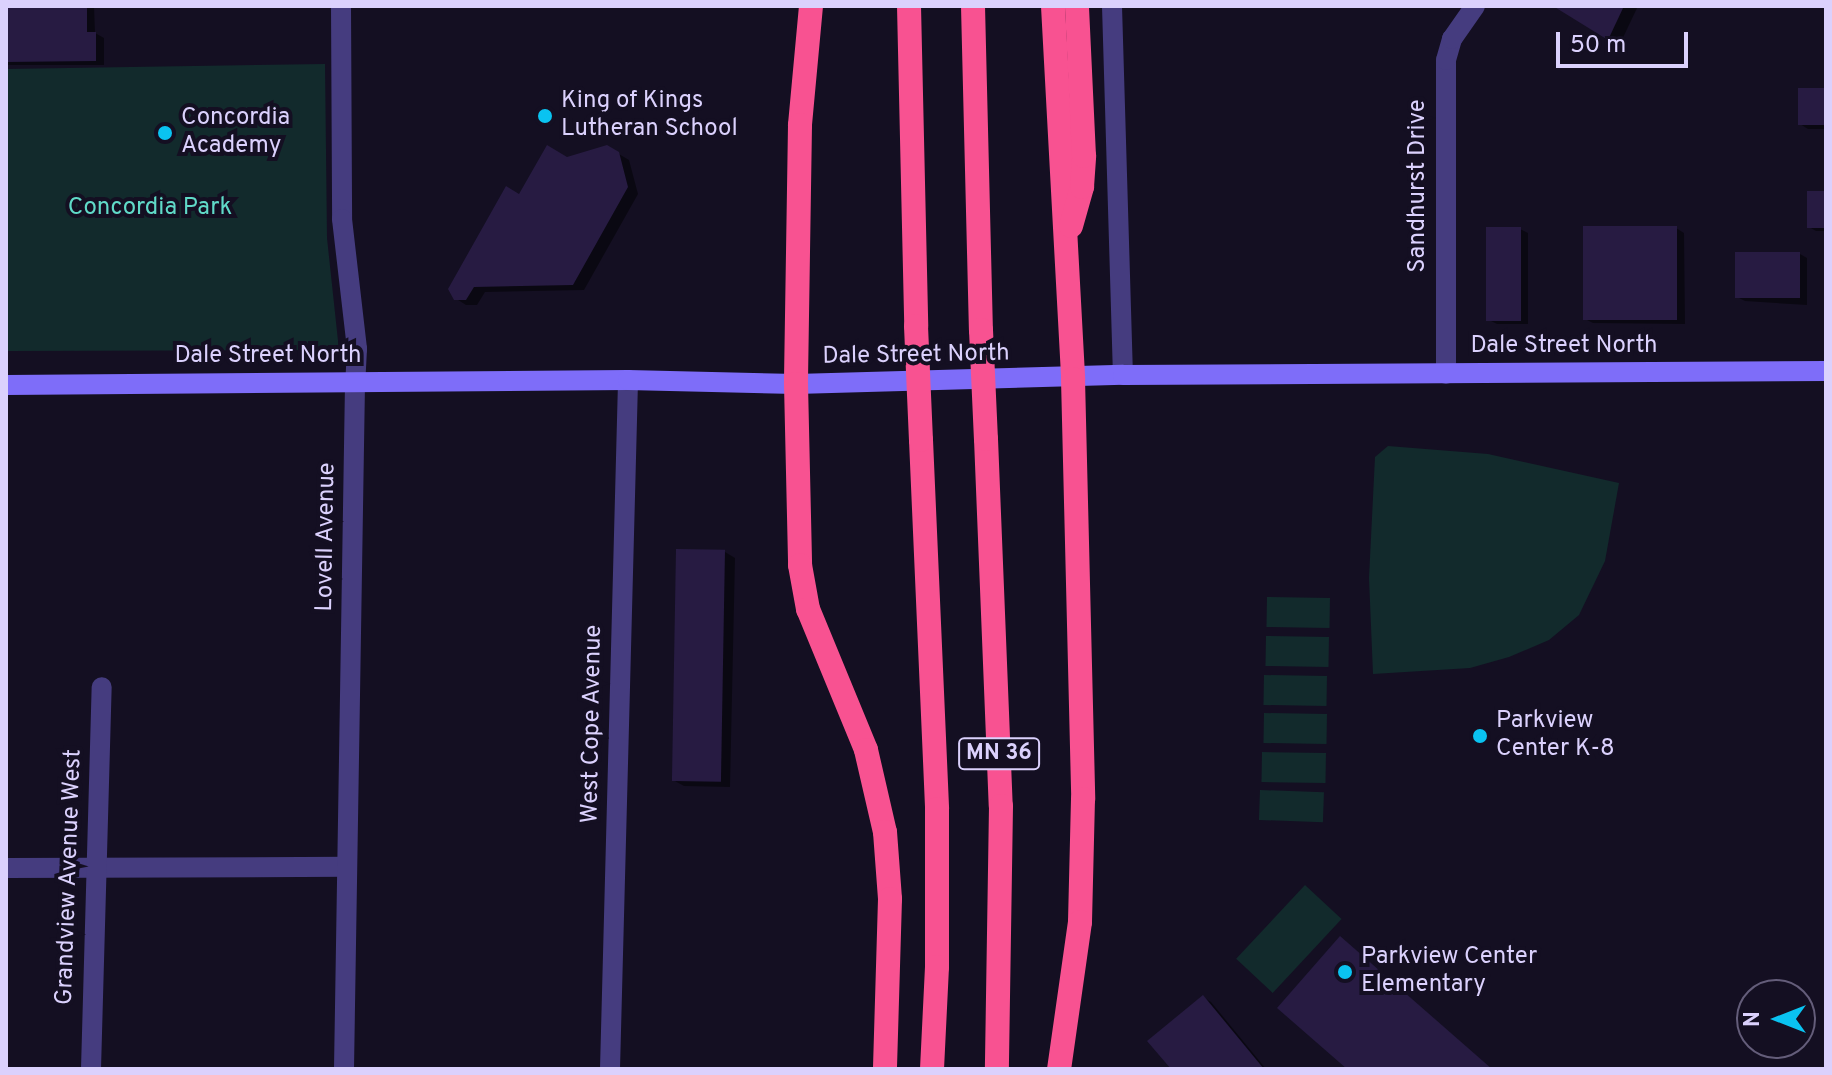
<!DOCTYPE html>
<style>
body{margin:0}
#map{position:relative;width:1832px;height:1075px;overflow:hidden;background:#140f22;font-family:Overpass,sans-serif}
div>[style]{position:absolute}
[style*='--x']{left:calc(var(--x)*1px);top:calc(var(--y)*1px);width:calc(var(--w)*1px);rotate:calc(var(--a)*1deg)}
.green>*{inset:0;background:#122a2c;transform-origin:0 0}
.shadow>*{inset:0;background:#0007}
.building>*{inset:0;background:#271b42;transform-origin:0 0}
.minor>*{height:20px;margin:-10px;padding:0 10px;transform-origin:10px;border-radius:10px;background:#453c7f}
.tertiary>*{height:20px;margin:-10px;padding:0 10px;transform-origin:10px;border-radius:10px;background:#453c7f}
.secondary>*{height:20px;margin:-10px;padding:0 10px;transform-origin:10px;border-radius:10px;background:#7e6df9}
.motorway>*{height:24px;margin:-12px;padding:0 12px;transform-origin:12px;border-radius:12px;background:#f85291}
.motorway-bridge>*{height:24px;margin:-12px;padding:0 12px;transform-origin:12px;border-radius:12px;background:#f85291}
.dots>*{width:22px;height:22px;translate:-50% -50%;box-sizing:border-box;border:4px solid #140f22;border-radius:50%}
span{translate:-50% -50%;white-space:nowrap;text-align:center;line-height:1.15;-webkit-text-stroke:8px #140f22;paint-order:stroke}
.shield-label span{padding:2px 6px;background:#140f22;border:2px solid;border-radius:6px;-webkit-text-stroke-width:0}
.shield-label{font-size:22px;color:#dbd1fd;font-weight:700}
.poi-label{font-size:24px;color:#dbd1fd}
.left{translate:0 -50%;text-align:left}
.street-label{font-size:24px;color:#dbd1fd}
.park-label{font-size:24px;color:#60dac8}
.frame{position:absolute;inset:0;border:8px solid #dbd1fd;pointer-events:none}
.north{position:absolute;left:1736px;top:979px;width:80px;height:80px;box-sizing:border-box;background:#140f22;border:2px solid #645d7a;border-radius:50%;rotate:270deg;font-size:22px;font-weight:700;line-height:32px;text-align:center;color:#dbd1fd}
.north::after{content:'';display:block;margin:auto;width:28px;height:36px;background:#0ac3f1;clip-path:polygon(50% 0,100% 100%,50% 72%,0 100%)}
.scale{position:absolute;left:1556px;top:32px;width:132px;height:36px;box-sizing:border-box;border:4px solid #dbd1fd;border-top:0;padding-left:10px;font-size:24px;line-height:28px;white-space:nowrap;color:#dbd1fd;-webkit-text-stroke:6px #140f22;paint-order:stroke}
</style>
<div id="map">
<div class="green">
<i style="clip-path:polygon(325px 64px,327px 238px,339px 350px,6px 351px,6px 69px)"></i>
<i style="clip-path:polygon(1388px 446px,1488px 454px,1619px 483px,1605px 561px,1579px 615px,1549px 640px,1509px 657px,1470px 668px,1373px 674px,1369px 578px,1375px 457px)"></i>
<i style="left:1267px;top:597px;width:63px;height:30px;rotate:1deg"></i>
<i style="left:1266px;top:636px;width:63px;height:30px;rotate:1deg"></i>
<i style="left:1264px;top:675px;width:63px;height:30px;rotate:1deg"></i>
<i style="left:1264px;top:713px;width:63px;height:30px;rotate:1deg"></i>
<i style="left:1262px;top:752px;width:64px;height:30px;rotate:1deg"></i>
<i style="left:1260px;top:790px;width:64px;height:30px;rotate:2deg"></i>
<i style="left:1305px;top:885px;width:50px;height:101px;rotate:43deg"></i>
</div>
<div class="shadow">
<i style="clip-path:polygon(6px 6px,94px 6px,95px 33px,104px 38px,104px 65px,6px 65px)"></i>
<i style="clip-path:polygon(1565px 6px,1638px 6px,1620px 44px,1562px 9px)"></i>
<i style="clip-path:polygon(1826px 90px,1826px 129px,1808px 129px,1800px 124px)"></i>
<i style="clip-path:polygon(607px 147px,629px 160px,638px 194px,584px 290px,485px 292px,477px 305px,466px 305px,455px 298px,520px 197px,567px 159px)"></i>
<i style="clip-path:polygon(1826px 193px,1826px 231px,1816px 231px,1809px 227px)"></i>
<i style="clip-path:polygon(1676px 228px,1684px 233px,1685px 324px,1593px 323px,1585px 319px)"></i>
<i style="clip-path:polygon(1520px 229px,1528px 233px,1528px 324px,1497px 324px,1489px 320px)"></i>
<i style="clip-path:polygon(1800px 254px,1807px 258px,1807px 305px,1745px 301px,1737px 297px)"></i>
<i style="clip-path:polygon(725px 552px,735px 558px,730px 787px,684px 786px,673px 780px)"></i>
<i style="clip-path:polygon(1203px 997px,1211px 1002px,1266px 1069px,1173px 1069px)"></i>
</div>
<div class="building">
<i style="clip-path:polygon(6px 6px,87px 6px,87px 32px,96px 32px,96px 61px,6px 62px)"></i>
<i style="clip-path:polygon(1553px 6px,1624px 6px,1608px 40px)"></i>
<i style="left:1798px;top:88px;width:28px;height:37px"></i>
<i style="clip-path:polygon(547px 145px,567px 157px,607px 145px,619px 152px,628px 187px,573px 285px,474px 287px,466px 300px,454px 300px,448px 289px,506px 186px,519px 194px)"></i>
<i style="left:1807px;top:191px;width:19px;height:37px"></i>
<i style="left:1583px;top:226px;width:94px;height:94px"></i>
<i style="left:1486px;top:227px;width:35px;height:94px"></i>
<i style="left:1735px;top:252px;width:65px;height:46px"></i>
<i style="left:676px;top:549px;width:49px;height:232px;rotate:1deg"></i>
<i style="clip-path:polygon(1340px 936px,1492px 1069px,1347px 1069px,1277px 1008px)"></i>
<i style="clip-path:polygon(1203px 995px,1264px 1069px,1171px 1069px,1147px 1041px)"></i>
</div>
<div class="minor">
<i style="--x:1112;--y:6;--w:369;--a:88.3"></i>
<i style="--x:1446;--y:374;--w:314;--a:-90"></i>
<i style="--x:1446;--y:60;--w:22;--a:-74"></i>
<i style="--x:1452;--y:39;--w:40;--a:-55.1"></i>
<i style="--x:6;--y:868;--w:341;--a:-0.2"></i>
<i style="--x:91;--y:1069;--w:382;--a:-88.4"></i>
<i style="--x:344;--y:1069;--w:685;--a:-89.08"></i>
<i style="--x:610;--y:1069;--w:689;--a:-88.5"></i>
</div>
<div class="tertiary">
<i style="--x:341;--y:6;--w:213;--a:89.7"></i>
<i style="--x:342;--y:219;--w:131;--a:83.4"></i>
<i style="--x:357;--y:349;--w:35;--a:93"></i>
</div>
<div class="secondary">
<i style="--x:6;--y:385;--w:622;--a:-0.46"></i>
<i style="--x:628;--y:380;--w:168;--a:1.4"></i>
<i style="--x:796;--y:384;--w:327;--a:-1.6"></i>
<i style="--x:1123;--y:375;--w:703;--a:-0.33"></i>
</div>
<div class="motorway">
<i style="--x:811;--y:6;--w:120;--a:95.3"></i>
<i style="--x:800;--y:125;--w:259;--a:90.9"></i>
<i style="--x:796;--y:384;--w:181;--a:88.7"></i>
<i style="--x:800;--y:565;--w:45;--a:79.7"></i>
<i style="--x:808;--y:609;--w:152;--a:67.6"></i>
<i style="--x:866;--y:750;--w:84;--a:77"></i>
<i style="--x:885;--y:832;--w:67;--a:85.7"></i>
<i style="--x:890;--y:899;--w:170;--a:91.7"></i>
<i style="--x:909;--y:6;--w:320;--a:88.7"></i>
<i style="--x:973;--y:6;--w:324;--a:88.6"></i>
<i style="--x:1053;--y:6;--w:374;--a:86.9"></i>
<i style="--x:1073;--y:379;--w:420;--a:88.6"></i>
<i style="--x:1083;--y:799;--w:123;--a:91.4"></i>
<i style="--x:1080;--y:922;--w:148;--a:98.1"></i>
<i style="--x:1071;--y:226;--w:41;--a:-74.2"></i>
<i style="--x:1082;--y:187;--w:31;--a:-86"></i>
<i style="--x:1084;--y:156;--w:150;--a:-92.7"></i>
<i style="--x:986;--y:439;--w:367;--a:87.7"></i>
<i style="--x:1001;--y:806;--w:263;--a:90.9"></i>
<i style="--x:921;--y:440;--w:369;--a:87.5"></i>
<i style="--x:937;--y:809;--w:158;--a:90"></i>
<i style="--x:937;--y:967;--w:102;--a:92.8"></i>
</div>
<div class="motorway-bridge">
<i style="--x:916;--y:326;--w:114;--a:87.5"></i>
<i style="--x:981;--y:330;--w:109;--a:87.4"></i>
</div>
<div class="dots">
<i style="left:545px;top:116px;background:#0ac3f1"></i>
<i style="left:165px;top:133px;background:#0ac3f1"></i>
<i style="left:1480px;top:736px;background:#0ac3f1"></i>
<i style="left:1345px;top:972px;background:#0ac3f1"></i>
</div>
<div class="shield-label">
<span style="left:999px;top:754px">MN 36</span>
</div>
<div class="poi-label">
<span class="left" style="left:561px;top:116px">King of Kings<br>Lutheran School</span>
<span class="left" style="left:181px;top:133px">Concordia<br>Academy</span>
<span class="left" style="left:1496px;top:736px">Parkview<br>Center K-8</span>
<span class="left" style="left:1361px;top:972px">Parkview Center<br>Elementary</span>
</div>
<div class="street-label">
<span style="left:1419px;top:186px;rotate:-90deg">Sandhurst Drive</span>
<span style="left:1564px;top:347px">Dale Street North</span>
<span style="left:916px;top:356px;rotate:-1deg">Dale Street North</span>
<span style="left:268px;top:357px">Dale Street North</span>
<span style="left:327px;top:537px;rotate:-89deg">Lovell Avenue</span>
<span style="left:593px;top:724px;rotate:-89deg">West Cope Avenue</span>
<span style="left:70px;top:877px;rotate:-88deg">Grandview Avenue West</span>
</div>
<div class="park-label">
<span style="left:150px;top:209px">Concordia Park</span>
</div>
<div class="frame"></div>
<div class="north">N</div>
<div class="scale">50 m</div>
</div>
